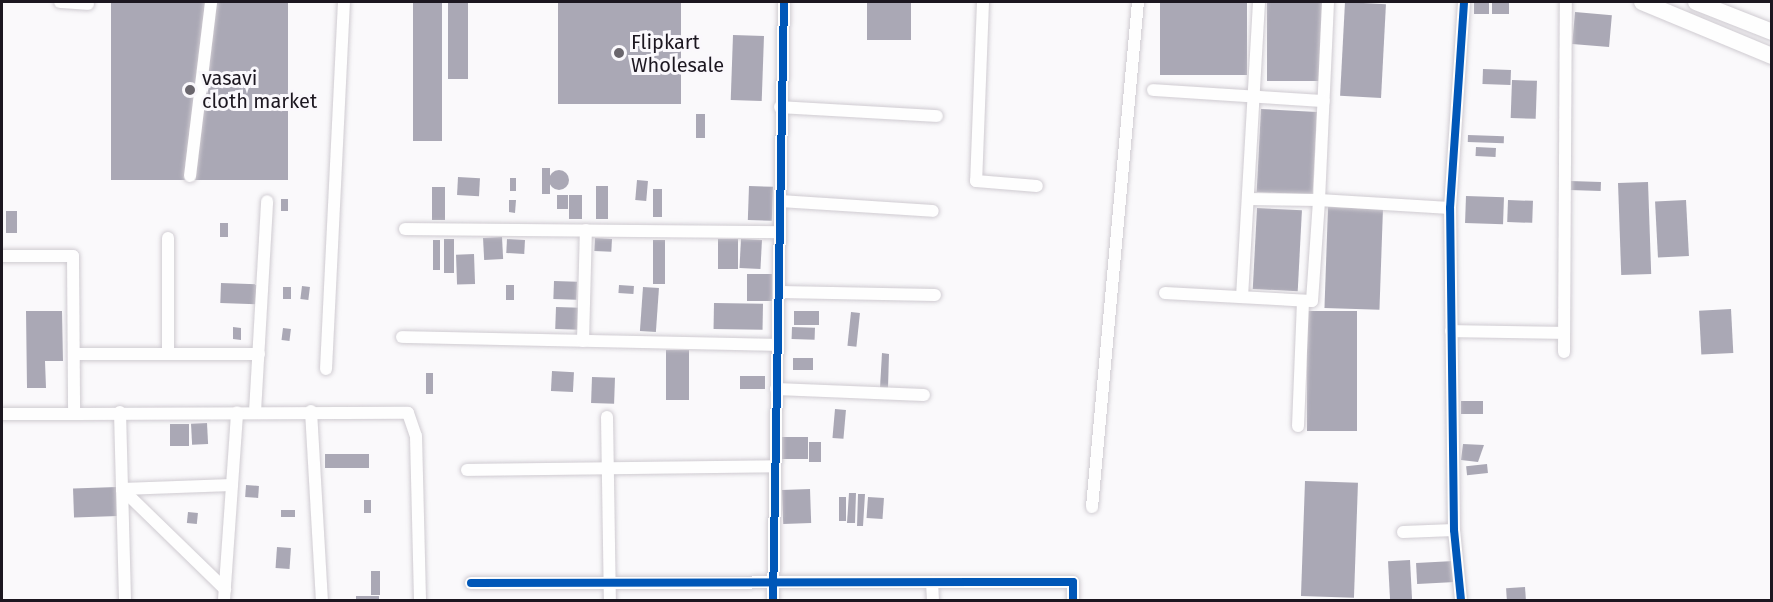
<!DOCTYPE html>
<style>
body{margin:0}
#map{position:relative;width:1773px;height:602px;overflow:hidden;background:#faf9fb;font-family:"Fira Sans",sans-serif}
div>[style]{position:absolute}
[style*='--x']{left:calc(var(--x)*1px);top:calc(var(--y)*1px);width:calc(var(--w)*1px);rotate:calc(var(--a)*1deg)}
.building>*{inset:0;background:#aaa8b5;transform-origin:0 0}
.round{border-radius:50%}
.roads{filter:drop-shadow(0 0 2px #cfcbd1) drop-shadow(0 0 2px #cfcbd1)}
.street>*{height:12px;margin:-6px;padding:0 6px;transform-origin:6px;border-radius:6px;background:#fefefe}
.secondary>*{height:16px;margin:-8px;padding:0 8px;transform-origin:8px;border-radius:8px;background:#fefefe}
.cycleway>*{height:8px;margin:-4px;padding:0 4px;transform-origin:4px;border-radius:4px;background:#0057b8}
.dots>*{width:16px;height:16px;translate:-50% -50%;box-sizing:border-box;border:3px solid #faf8fc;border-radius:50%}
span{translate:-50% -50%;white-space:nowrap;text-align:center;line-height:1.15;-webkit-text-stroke:6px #faf8fc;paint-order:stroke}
.poi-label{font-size:20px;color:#1c1720}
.left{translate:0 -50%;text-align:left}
.frame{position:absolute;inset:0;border:3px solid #1c1720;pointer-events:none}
</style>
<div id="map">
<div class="building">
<i style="left:111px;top:2px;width:177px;height:178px"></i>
<i style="left:413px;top:2px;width:29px;height:139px"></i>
<i style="left:448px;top:2px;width:20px;height:77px"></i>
<i style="left:558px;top:2px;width:123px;height:102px"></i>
<i style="left:867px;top:2px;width:44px;height:38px"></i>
<i style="left:1160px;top:2px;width:87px;height:73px"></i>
<i style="left:1267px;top:2px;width:55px;height:79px"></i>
<i style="left:1345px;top:2px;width:41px;height:94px;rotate:3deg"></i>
<i style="left:1474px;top:2px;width:15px;height:12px"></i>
<i style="left:1492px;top:2px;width:17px;height:12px"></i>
<i style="left:1575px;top:12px;width:37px;height:32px;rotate:5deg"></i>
<i style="left:733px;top:35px;width:31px;height:65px;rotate:2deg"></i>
<i style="left:1483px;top:69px;width:28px;height:15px;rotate:2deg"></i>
<i style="left:1512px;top:80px;width:25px;height:38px;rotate:2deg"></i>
<i style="left:1261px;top:109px;width:56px;height:83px;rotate:3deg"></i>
<i style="left:696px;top:114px;width:9px;height:24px"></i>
<i style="left:1468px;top:135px;width:36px;height:7px;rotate:2deg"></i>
<i style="left:1476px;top:147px;width:20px;height:9px;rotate:3deg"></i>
<i style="left:542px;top:168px;width:8px;height:26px"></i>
<i class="round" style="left:549px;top:170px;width:20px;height:20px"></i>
<i style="left:458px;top:177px;width:22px;height:18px;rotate:3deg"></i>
<i style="left:510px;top:178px;width:6px;height:13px"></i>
<i style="left:637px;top:180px;width:11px;height:20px;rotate:5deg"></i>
<i style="left:1570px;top:181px;width:31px;height:9px;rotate:2deg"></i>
<i style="left:1648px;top:182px;width:92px;height:30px;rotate:88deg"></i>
<i style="left:596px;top:186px;width:12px;height:33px"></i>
<i style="left:749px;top:186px;width:24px;height:34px;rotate:2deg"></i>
<i style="left:432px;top:187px;width:13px;height:33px"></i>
<i style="left:653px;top:189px;width:9px;height:28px"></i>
<i style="left:557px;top:195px;width:11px;height:14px"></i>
<i style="left:569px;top:195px;width:13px;height:24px"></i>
<i style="left:1466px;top:196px;width:38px;height:27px;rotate:2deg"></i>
<i style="left:281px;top:199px;width:7px;height:12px"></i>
<i style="clip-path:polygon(509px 200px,516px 200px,515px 213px,509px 212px)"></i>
<i style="left:1508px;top:200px;width:25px;height:22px;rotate:2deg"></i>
<i style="left:1686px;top:200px;width:56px;height:31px;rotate:87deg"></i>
<i style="left:1328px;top:207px;width:55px;height:101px;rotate:2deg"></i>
<i style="left:1257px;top:208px;width:45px;height:81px;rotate:3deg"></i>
<i style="left:6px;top:211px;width:11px;height:22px"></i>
<i style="left:220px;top:223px;width:8px;height:14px"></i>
<i style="left:502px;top:237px;width:22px;height:19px;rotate:87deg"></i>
<i style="left:595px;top:238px;width:17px;height:13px;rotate:3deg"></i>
<i style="left:444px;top:239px;width:10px;height:34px"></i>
<i style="left:507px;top:239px;width:18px;height:14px;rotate:3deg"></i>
<i style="left:718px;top:239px;width:20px;height:30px"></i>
<i style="left:741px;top:239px;width:21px;height:29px;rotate:3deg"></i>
<i style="left:433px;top:240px;width:7px;height:30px"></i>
<i style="left:653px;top:240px;width:12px;height:44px"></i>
<i style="left:474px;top:254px;width:30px;height:18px;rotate:88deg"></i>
<i style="left:747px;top:274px;width:25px;height:27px"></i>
<i style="left:554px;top:281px;width:23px;height:18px;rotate:2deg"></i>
<i style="left:221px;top:283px;width:37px;height:20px;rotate:2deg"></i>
<i style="left:506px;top:285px;width:8px;height:15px"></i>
<i style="left:619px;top:285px;width:15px;height:8px;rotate:4deg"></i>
<i style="left:302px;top:286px;width:8px;height:13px;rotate:7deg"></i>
<i style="left:283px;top:287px;width:8px;height:12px"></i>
<i style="left:643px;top:287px;width:16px;height:44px;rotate:4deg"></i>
<i style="left:714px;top:303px;width:49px;height:26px;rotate:1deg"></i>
<i style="left:556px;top:307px;width:24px;height:22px;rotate:2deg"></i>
<i style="left:1731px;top:309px;width:44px;height:32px;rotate:87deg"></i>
<i style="clip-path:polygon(26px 311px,62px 311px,63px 361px,45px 361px,46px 388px,27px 388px)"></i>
<i style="left:794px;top:311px;width:25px;height:14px"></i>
<i style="left:1307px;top:311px;width:50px;height:120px"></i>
<i style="left:851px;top:312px;width:9px;height:34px;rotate:6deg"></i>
<i style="clip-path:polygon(233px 327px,241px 328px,241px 340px,233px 339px)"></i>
<i style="left:792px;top:327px;width:23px;height:12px;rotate:2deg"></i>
<i style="left:283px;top:328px;width:8px;height:12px;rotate:7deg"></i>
<i style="left:666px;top:350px;width:23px;height:50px"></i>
<i style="clip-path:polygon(882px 353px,889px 354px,888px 388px,880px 388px)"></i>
<i style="left:793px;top:358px;width:20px;height:12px"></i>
<i style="left:552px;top:371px;width:22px;height:20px;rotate:3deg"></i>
<i style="left:426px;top:373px;width:7px;height:21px"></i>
<i style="left:740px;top:376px;width:25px;height:13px"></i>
<i style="left:592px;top:377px;width:23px;height:26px;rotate:2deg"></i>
<i style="left:1483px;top:401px;width:13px;height:22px;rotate:90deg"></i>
<i style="left:835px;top:409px;width:11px;height:29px;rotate:5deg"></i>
<i style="left:207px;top:423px;width:21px;height:16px;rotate:87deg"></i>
<i style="left:170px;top:424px;width:19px;height:22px"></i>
<i style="left:779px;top:437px;width:29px;height:22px"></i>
<i style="left:809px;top:442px;width:12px;height:20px"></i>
<i style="clip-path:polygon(1463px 444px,1484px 445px,1478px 462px,1461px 460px)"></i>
<i style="left:325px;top:454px;width:44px;height:14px"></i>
<i style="left:1487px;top:464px;width:9px;height:21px;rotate:84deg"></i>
<i style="left:1305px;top:481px;width:53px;height:115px;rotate:2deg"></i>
<i style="left:246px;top:485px;width:13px;height:12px;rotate:4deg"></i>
<i style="left:117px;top:487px;width:29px;height:44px;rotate:88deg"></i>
<i style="left:810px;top:489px;width:34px;height:28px;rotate:88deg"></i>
<i style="clip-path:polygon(849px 493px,856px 493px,855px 523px,847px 523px)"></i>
<i style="clip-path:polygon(858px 494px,865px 494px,863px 526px,857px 526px)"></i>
<i style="left:839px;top:497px;width:7px;height:24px"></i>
<i style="left:868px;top:497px;width:16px;height:21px;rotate:4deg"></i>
<i style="left:364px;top:500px;width:7px;height:13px"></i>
<i style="left:281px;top:510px;width:14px;height:7px"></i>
<i style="left:188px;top:512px;width:10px;height:11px;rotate:6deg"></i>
<i style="left:277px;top:547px;width:14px;height:21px;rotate:4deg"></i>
<i style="left:1410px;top:560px;width:39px;height:22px;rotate:87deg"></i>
<i style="left:1454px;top:561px;width:21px;height:38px;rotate:87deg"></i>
<i style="left:371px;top:571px;width:9px;height:24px"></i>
<i style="left:1525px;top:587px;width:13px;height:19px;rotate:86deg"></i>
<i style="left:356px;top:596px;width:23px;height:4px"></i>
</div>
<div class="roads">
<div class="street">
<i style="--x:60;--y:2;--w:28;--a:4"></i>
<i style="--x:983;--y:2;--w:179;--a:92.2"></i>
<i style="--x:976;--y:181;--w:61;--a:4.7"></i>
<i style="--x:1328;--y:2;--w:198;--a:92.6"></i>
<i style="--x:1319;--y:200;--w:131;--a:3.5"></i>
<i style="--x:1153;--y:90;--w:171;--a:3.7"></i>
<i style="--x:780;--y:107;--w:157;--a:3.3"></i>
<i style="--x:190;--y:176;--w:175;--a:-83.1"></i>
<i style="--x:780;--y:201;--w:153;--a:3.7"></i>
<i style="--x:405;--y:229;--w:375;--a:0.5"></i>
<i style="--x:2;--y:256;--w:71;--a:0"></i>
<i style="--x:73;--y:256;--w:158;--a:89.6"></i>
<i style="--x:74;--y:414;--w:72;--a:180"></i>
<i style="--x:780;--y:292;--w:155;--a:1.1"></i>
<i style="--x:1165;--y:293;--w:147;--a:3.1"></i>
<i style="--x:1312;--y:301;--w:101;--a:-86"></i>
<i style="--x:1319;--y:200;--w:71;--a:-179.2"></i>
<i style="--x:1242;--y:297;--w:295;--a:-86.7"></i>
<i style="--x:1451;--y:331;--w:112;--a:1"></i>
<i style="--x:402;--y:337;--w:374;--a:1.2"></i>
<i style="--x:583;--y:341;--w:111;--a:-88.5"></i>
<i style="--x:1564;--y:352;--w:350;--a:-89.7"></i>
<i style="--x:74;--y:354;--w:185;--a:0"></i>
<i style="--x:168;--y:354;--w:116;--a:-90"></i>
<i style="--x:326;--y:369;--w:367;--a:-87.2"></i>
<i style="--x:776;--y:389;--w:148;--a:2.3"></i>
<i style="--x:311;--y:411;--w:189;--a:86.7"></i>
<i style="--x:120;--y:412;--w:77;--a:88.5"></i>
<i style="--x:122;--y:489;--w:144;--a:44.2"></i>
<i style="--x:255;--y:412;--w:211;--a:-86.7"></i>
<i style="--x:74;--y:414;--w:334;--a:-0.2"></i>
<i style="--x:408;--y:413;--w:24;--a:71"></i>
<i style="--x:416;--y:436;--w:164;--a:88.6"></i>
<i style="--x:607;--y:417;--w:183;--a:89.1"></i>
<i style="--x:1298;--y:426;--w:125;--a:-87.7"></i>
<i style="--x:467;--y:470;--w:306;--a:-0.7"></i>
<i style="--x:1092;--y:507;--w:507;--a:-84.8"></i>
<i style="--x:1403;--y:532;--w:51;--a:-2.2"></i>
<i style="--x:932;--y:582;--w:18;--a:87"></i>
<i style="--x:471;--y:583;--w:602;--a:-0.1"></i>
<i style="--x:1073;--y:582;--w:18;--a:90"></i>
<i style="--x:125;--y:600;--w:111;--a:-91.5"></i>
<i style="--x:122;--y:489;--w:110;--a:-2.1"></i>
<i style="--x:224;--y:600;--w:188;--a:-86"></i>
<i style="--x:773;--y:600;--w:598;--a:-88.95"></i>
<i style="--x:1461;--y:600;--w:70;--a:-95.7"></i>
<i style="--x:1454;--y:530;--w:322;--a:-90.7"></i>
<i style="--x:1450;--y:208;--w:206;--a:-86.1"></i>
</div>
<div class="secondary">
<i style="--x:1642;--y:2;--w:141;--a:22.6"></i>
<i style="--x:1696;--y:2;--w:82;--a:21.5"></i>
</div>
</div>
<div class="cycleway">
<i style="--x:471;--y:583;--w:602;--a:-0.1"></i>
<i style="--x:1073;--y:582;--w:18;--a:90"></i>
<i style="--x:773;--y:600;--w:598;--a:-88.95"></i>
<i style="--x:1461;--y:600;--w:70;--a:-95.7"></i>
<i style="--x:1454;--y:530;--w:322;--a:-90.7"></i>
<i style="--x:1450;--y:208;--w:206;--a:-86.1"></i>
</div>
<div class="dots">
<i style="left:619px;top:53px;background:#6a666d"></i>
<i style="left:190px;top:90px;background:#6a666d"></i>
</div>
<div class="poi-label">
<span class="left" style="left:631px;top:54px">Flipkart<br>Wholesale</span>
<span class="left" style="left:202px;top:90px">vasavi<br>cloth market</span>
</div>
<div class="frame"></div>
</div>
